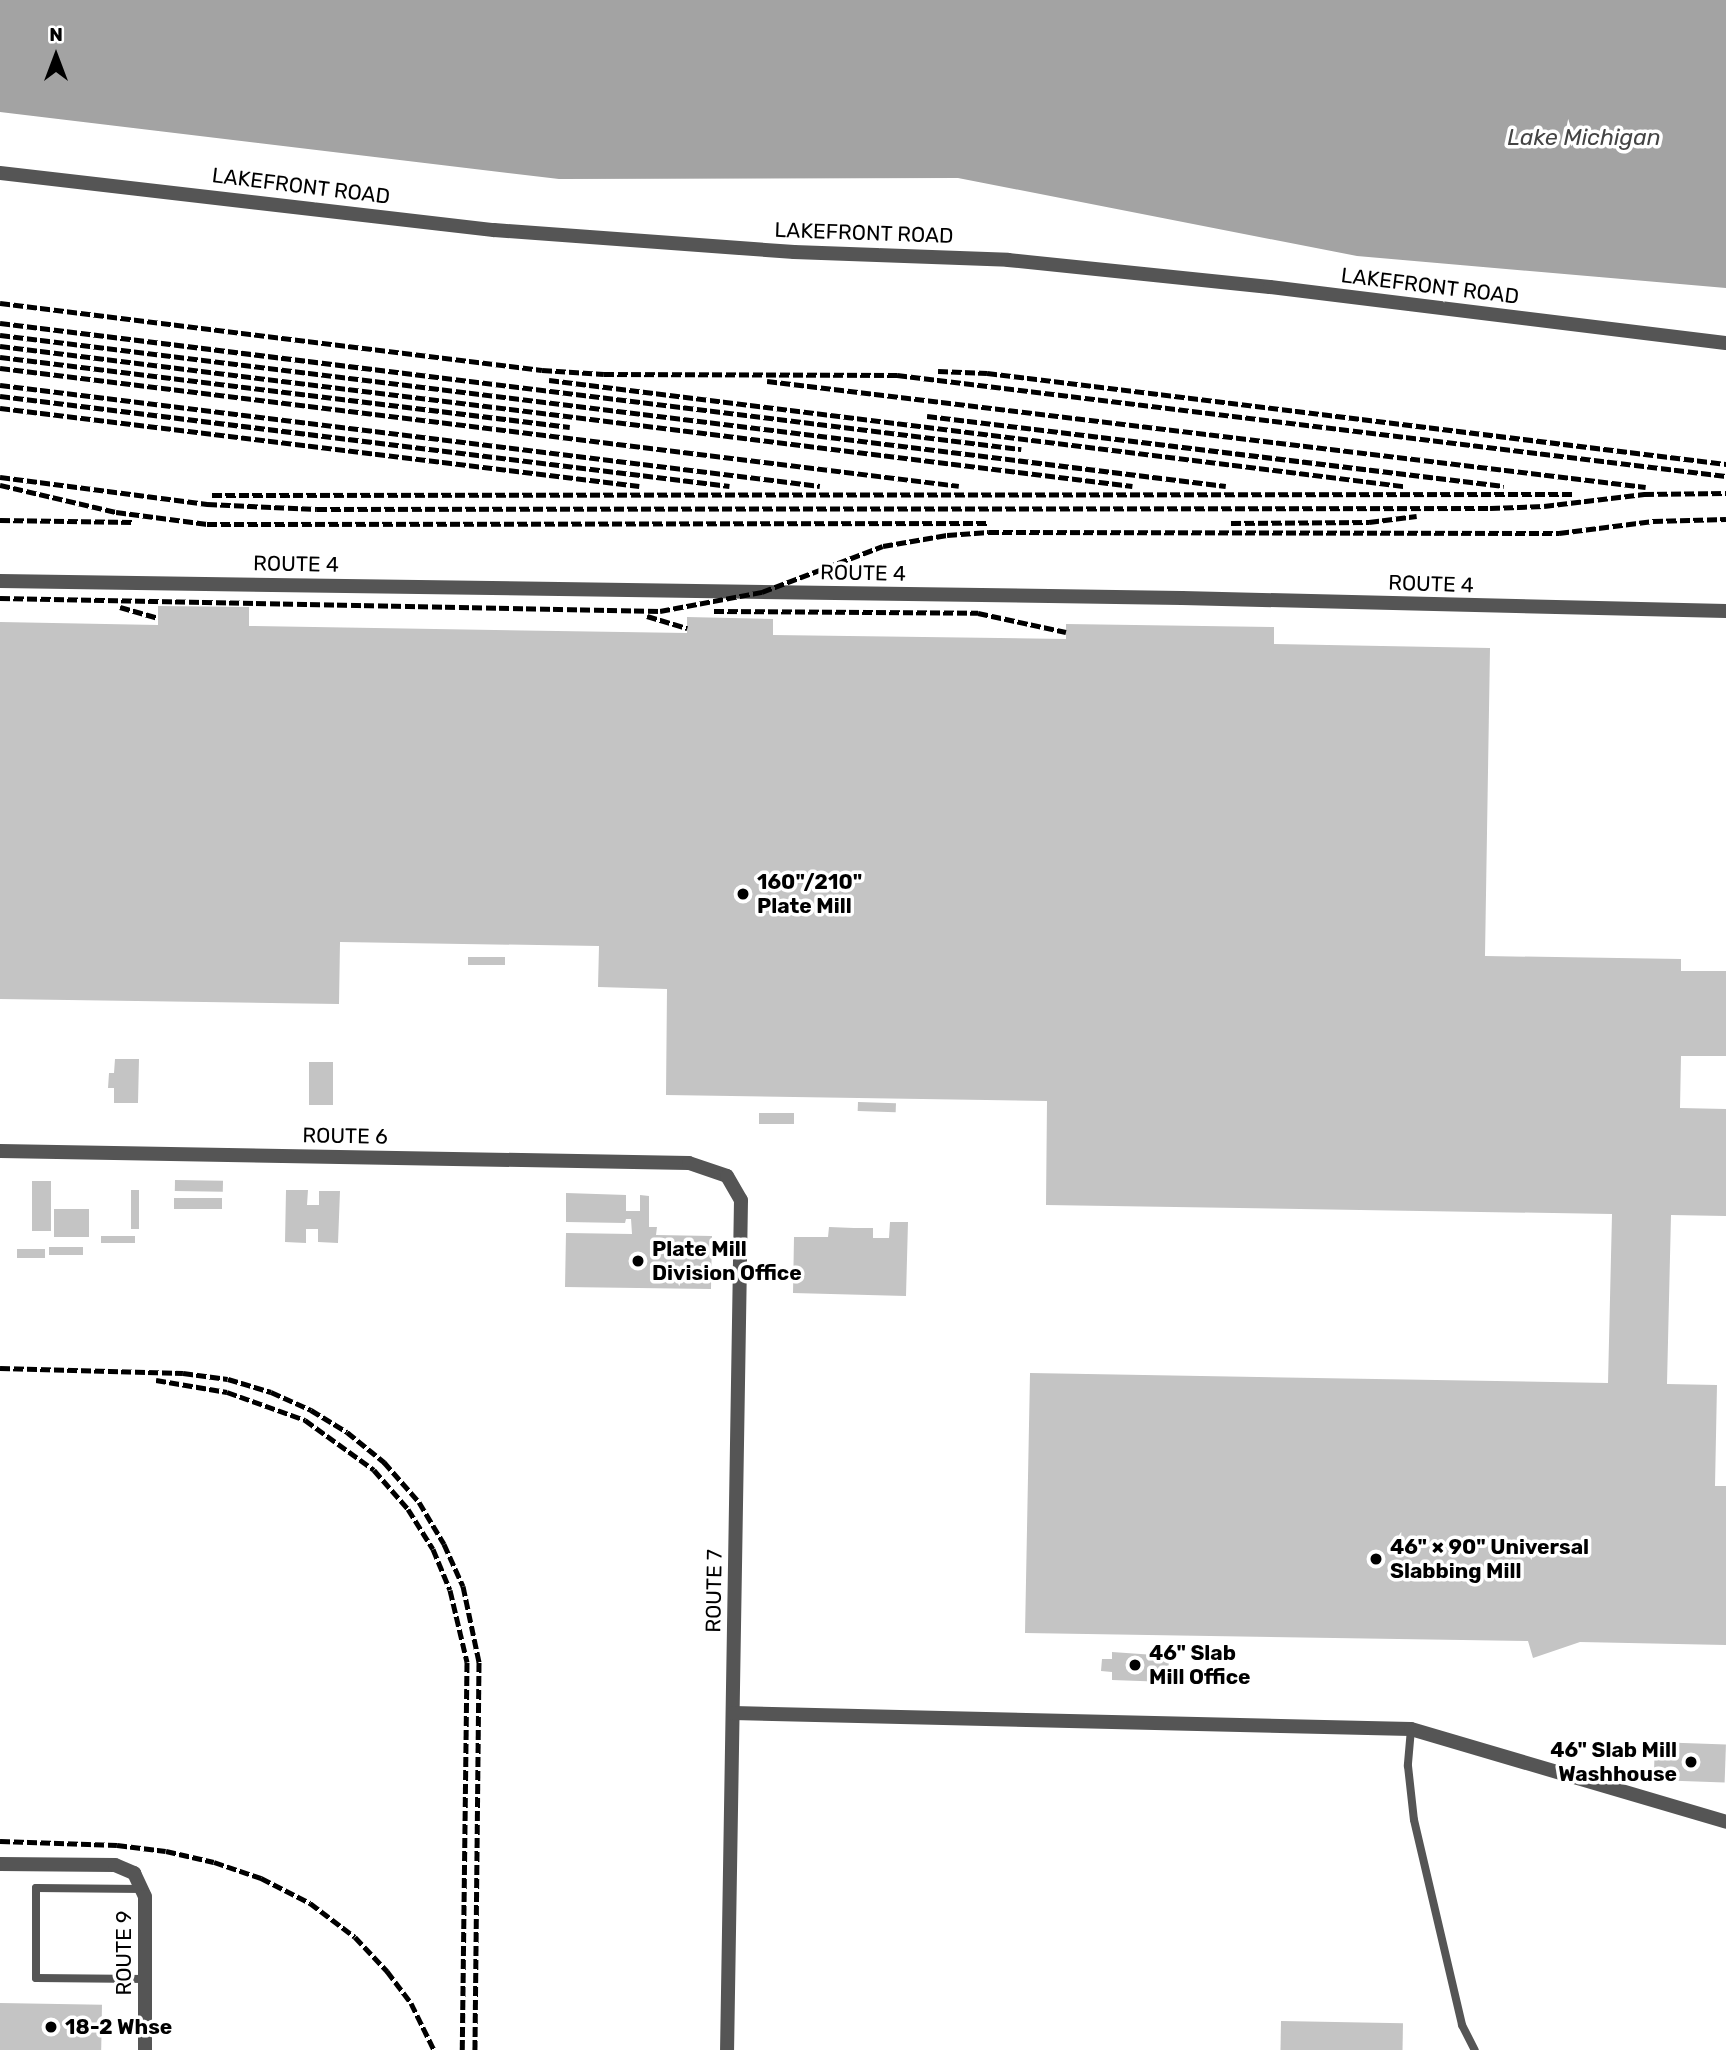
<!DOCTYPE html>
<meta charset="utf-8">
<style>
body{margin:0}
#map{position:relative;width:1726px;height:2050px;overflow:hidden;background:#fff;font-family:Rubik,sans-serif}
div>[style]{position:absolute}
[style*='--x']{left:calc(var(--x)*1px);top:calc(var(--y)*1px);width:calc(var(--w)*1px);rotate:calc(var(--a)*1deg)}
.water>*{inset:0;background:#a3a3a3}
.building>*{inset:0;background:#c4c4c4;transform-origin:0 0}
.service>*{height:8px;margin:-4px;padding:0 4px;transform-origin:4px;border-radius:4px;background:#555}
.minor>*{height:14px;margin:-7px;padding:0 7px;transform-origin:7px;border-radius:7px;background:#555}
.rail>*{height:5px;margin-top:-2.5px;transform-origin:0;background:repeating-linear-gradient(90deg,#000 0 10px,transparent 0 13.5px)}
.dots>*{width:19px;height:19px;translate:-50% -50%;box-sizing:border-box;border:4px solid #fff;border-radius:50%}
span{translate:-50% -50%;white-space:nowrap;text-align:center;line-height:1.15;-webkit-text-stroke:7px #fff;paint-order:stroke}
.street-label{font-size:21px;color:#000}
.poi-label{font-size:21px;color:#000;font-weight:700}
.left{translate:0 -50%;text-align:left}
.right{translate:-100% -50%;text-align:right}
.water-label{font-size:23px;color:#444;font-style:italic}
.north{position:absolute;left:21px;top:21px;width:70px;height:70px;-webkit-text-stroke:5px #fff;paint-order:stroke;rotate:0deg;font-size:19px;font-weight:700;line-height:28px;text-align:center;color:#000}
.north::after{content:'';display:block;margin:auto;width:24px;height:32px;background:#000;clip-path:polygon(50% 0,100% 100%,50% 72%,0 100%)}
</style>
<div id="map">
<div class="water">
<i style="clip-path:polygon(0 0,1726px 0,1726px 288px,1357px 256px,958px 178px,559px 179px,0 112px)"></i>
</div>
<div class="building">
<i style="clip-path:polygon(158px 606px,249px 607px,249px 626px,687px 633px,687px 617px,773px 619px,773px 635px,1066px 639px,1066px 624px,1274px 627px,1274px 644px,1490px 648px,1485px 956px,1681px 959px,1681px 971px,1726px 971px,1726px 1056px,1681px 1056px,1680px 1108px,1726px 1109px,1726px 1216px,1671px 1215px,1667px 1384px,1717px 1385px,1715px 1486px,1726px 1486px,1726px 1645px,1580px 1642px,1533px 1658px,1528px 1641px,1025px 1633px,1030px 1373px,1608px 1383px,1612px 1214px,1046px 1205px,1047px 1101px,666px 1095px,667px 989px,598px 987px,599px 946px,340px 942px,339px 1004px,0 999px,0 622px,158px 625px)"></i>
<i style="left:468px;top:957px;width:37px;height:8px"></i>
<i style="clip-path:polygon(115px 1059px,139px 1059px,138px 1103px,114px 1103px,114px 1088px,108px 1088px,109px 1073px,114px 1073px)"></i>
<i style="left:309px;top:1062px;width:24px;height:43px"></i>
<i style="left:858px;top:1102px;width:38px;height:9px;rotate:2deg"></i>
<i style="left:759px;top:1113px;width:35px;height:11px"></i>
<i style="left:175px;top:1180px;width:48px;height:11px;rotate:1deg"></i>
<i style="left:32px;top:1181px;width:19px;height:50px"></i>
<i style="left:131px;top:1190px;width:8px;height:39px"></i>
<i style="clip-path:polygon(286px 1190px,308px 1190px,307px 1205px,319px 1205px,319px 1191px,340px 1191px,338px 1243px,318px 1242px,318px 1229px,306px 1229px,306px 1243px,285px 1242px)"></i>
<i style="clip-path:polygon(566px 1193px,626px 1195px,626px 1211px,640px 1211px,640px 1195px,649px 1196px,649px 1227px,657px 1227px,656px 1235px,712px 1236px,711px 1289px,565px 1287px,566px 1233px,632px 1234px,631px 1219px,626px 1219px,625px 1223px,566px 1222px)"></i>
<i style="left:174px;top:1198px;width:48px;height:11px"></i>
<i style="left:54px;top:1209px;width:35px;height:28px"></i>
<i style="clip-path:polygon(890px 1222px,908px 1222px,906px 1296px,793px 1293px,794px 1237px,828px 1237px,829px 1227px,854px 1228px,873px 1228px,873px 1238px,889px 1238px)"></i>
<i style="left:101px;top:1236px;width:34px;height:7px"></i>
<i style="left:83px;top:1247px;width:8px;height:34px;rotate:90deg"></i>
<i style="left:17px;top:1249px;width:28px;height:9px"></i>
<i style="clip-path:polygon(1112px 1652px,1169px 1656px,1168px 1682px,1112px 1680px,1112px 1672px,1101px 1671px,1102px 1659px,1112px 1659px)"></i>
<i style="left:1655px;top:1742px;width:71px;height:38px;rotate:2deg"></i>
<i style="left:0;top:2003px;width:102px;height:47px;rotate:1deg"></i>
<i style="left:1281px;top:2021px;width:122px;height:29px;rotate:1deg"></i>
</div>
<div class="service">
<i style="--x:1411;--y:1729;--w:37;--a:95"></i>
<i style="--x:1408;--y:1766;--w:54;--a:83.7"></i>
<i style="--x:1414;--y:1820;--w:211;--a:76.8"></i>
<i style="--x:1462;--y:2025;--w:28;--a:63"></i>
<i style="--x:143;--y:1889;--w:107;--a:-179.5"></i>
<i style="--x:36;--y:1888;--w:90;--a:90"></i>
<i style="--x:36;--y:1978;--w:109;--a:0.5"></i>
</div>
<div class="minor">
<i style="--x:0;--y:173;--w:497;--a:6.6"></i>
<i style="--x:494;--y:230;--w:301;--a:4.2"></i>
<i style="--x:794;--y:252;--w:214;--a:2.1"></i>
<i style="--x:1008;--y:260;--w:263;--a:5.9"></i>
<i style="--x:1270;--y:287;--w:459;--a:7"></i>
<i style="--x:0;--y:581;--w:1182;--a:0.82"></i>
<i style="--x:1182;--y:598;--w:544;--a:1.37"></i>
<i style="--x:0;--y:1151;--w:689;--a:1"></i>
<i style="--x:689;--y:1163;--w:40;--a:18.9"></i>
<i style="--x:727;--y:1176;--w:28;--a:60"></i>
<i style="--x:741;--y:1200;--w:850;--a:90.94"></i>
<i style="--x:733;--y:1713;--w:678;--a:1.35"></i>
<i style="--x:1411;--y:1729;--w:328;--a:16.4"></i>
<i style="--x:0;--y:1864;--w:115;--a:0.5"></i>
<i style="--x:115;--y:1865;--w:21;--a:23"></i>
<i style="--x:134;--y:1873;--w:26;--a:65"></i>
<i style="--x:145;--y:1897;--w:153;--a:90"></i>
</div>
<div class="rail">
<i style="--x:0;--y:303;--w:546;--a:7.05"></i>
<i style="--x:542;--y:370;--w:62;--a:3.7"></i>
<i style="--x:604;--y:374;--w:293;--a:0.2"></i>
<i style="--x:897;--y:375;--w:835;--a:6.95"></i>
<i style="--x:0;--y:323;--w:1029;--a:7.04"></i>
<i style="--x:0;--y:335;--w:1235;--a:7.02"></i>
<i style="--x:0;--y:346;--w:1141;--a:7.05"></i>
<i style="--x:0;--y:357;--w:574;--a:7"></i>
<i style="--x:0;--y:368;--w:966;--a:7.01"></i>
<i style="--x:938;--y:371;--w:49;--a:2.3"></i>
<i style="--x:987;--y:373;--w:745;--a:7.02"></i>
<i style="--x:549;--y:380;--w:861;--a:7.08"></i>
<i style="--x:767;--y:381;--w:885;--a:6.88"></i>
<i style="--x:0;--y:385;--w:826;--a:7.02"></i>
<i style="--x:0;--y:396;--w:735;--a:7.04"></i>
<i style="--x:0;--y:408;--w:644;--a:6.96"></i>
<i style="--x:927;--y:416;--w:581;--a:6.92"></i>
<i style="--x:0;--y:477;--w:209;--a:7.4"></i>
<i style="--x:207;--y:504;--w:110;--a:2.6"></i>
<i style="--x:317;--y:509;--w:1173;--a:-0.05"></i>
<i style="--x:1490;--y:508;--w:54;--a:-2.1"></i>
<i style="--x:1544;--y:506;--w:101;--a:-6.8"></i>
<i style="--x:1644;--y:494;--w:82;--a:-0.7"></i>
<i style="--x:0;--y:485;--w:119;--a:13.1"></i>
<i style="--x:116;--y:512;--w:92;--a:7.5"></i>
<i style="--x:207;--y:524;--w:783;--a:-0.07"></i>
<i style="--x:212;--y:495;--w:1362;--a:-0.04"></i>
<i style="--x:0;--y:520;--w:133;--a:0.9"></i>
<i style="--x:1231;--y:523;--w:138;--a:-0.4"></i>
<i style="--x:1369;--y:522;--w:48;--a:-7.1"></i>
<i style="--x:0;--y:598;--w:660;--a:1.13"></i>
<i style="--x:660;--y:611;--w:104;--a:-10.6"></i>
<i style="--x:762;--y:592;--w:129;--a:-20.8"></i>
<i style="--x:883;--y:546;--w:65;--a:-9.8"></i>
<i style="--x:947;--y:535;--w:42;--a:-4.1"></i>
<i style="--x:989;--y:532;--w:570;--a:0.1"></i>
<i style="--x:1559;--y:533;--w:95;--a:-7.3"></i>
<i style="--x:1653;--y:521;--w:73;--a:-1.6"></i>
<i style="--x:120;--y:607;--w:40;--a:16"></i>
<i style="--x:714;--y:611;--w:264;--a:0.4"></i>
<i style="--x:978;--y:613;--w:90;--a:12.2"></i>
<i style="--x:647;--y:616;--w:42;--a:16.7"></i>
<i style="--x:0;--y:1368;--w:183;--a:1.6"></i>
<i style="--x:183;--y:1373;--w:45;--a:7.6"></i>
<i style="--x:228;--y:1379;--w:45;--a:16.8"></i>
<i style="--x:271;--y:1392;--w:44;--a:24.2"></i>
<i style="--x:311;--y:1410;--w:42;--a:31.4"></i>
<i style="--x:347;--y:1432;--w:48;--a:39"></i>
<i style="--x:384;--y:1462;--w:53;--a:48.8"></i>
<i style="--x:419;--y:1502;--w:49;--a:59.2"></i>
<i style="--x:444;--y:1544;--w:46;--a:65.7"></i>
<i style="--x:463;--y:1586;--w:78;--a:78.1"></i>
<i style="--x:479;--y:1662;--w:388;--a:90.6"></i>
<i style="--x:156;--y:1380;--w:72;--a:9.6"></i>
<i style="--x:227;--y:1392;--w:83;--a:19.7"></i>
<i style="--x:305;--y:1420;--w:85;--a:35.9"></i>
<i style="--x:374;--y:1470;--w:52;--a:48.9"></i>
<i style="--x:408;--y:1509;--w:47;--a:58"></i>
<i style="--x:433;--y:1549;--w:44;--a:67.5"></i>
<i style="--x:450;--y:1590;--w:74;--a:76.7"></i>
<i style="--x:467;--y:1662;--w:388;--a:90.7"></i>
<i style="--x:0;--y:1841;--w:117;--a:2"></i>
<i style="--x:117;--y:1845;--w:49;--a:7"></i>
<i style="--x:166;--y:1851;--w:49;--a:12.9"></i>
<i style="--x:214;--y:1862;--w:50;--a:18.8"></i>
<i style="--x:261;--y:1878;--w:55;--a:27"></i>
<i style="--x:310;--y:1903;--w:56;--a:37.1"></i>
<i style="--x:355;--y:1937;--w:47;--a:46.7"></i>
<i style="--x:387;--y:1971;--w:40;--a:53"></i>
<i style="--x:411;--y:2003;--w:52;--a:63.9"></i>
</div>
<div class="dots">
<i style="left:743px;top:894px;background:#000"></i>
<i style="left:638px;top:1261px;background:#000"></i>
<i style="left:1376px;top:1559px;background:#000"></i>
<i style="left:1135px;top:1665px;background:#000"></i>
<i style="left:1691px;top:1762px;background:#000"></i>
<i style="left:51px;top:2027px;background:#000"></i>
</div>
<div class="street-label">
<span style="left:301px;top:186px;rotate:7deg">LAKEFRONT ROAD</span>
<span style="left:864px;top:233px;rotate:2deg">LAKEFRONT ROAD</span>
<span style="left:1430px;top:286px;rotate:7deg">LAKEFRONT ROAD</span>
<span style="left:296px;top:564px;rotate:1deg">ROUTE 4</span>
<span style="left:863px;top:573px;rotate:1deg">ROUTE 4</span>
<span style="left:1431px;top:584px;rotate:2deg">ROUTE 4</span>
<span style="left:345px;top:1136px;rotate:1deg">ROUTE 6</span>
<span style="left:714px;top:1591px;rotate:-89deg">ROUTE 7</span>
<span style="left:124px;top:1953px;rotate:-90deg">ROUTE 9</span>
</div>
<div class="poi-label">
<span class="left" style="left:757px;top:894px">160"/210"<br>Plate Mill</span>
<span class="left" style="left:652px;top:1261px">Plate Mill<br>Division Office</span>
<span class="left" style="left:1390px;top:1559px">46" × 90" Universal<br>Slabbing Mill</span>
<span class="left" style="left:1149px;top:1665px">46" Slab<br>Mill Office</span>
<span class="right" style="left:1677px;top:1762px">46" Slab Mill<br>Washhouse</span>
<span class="left" style="left:65px;top:2027px">18-2 Whse</span>
</div>
<div class="water-label">
<span style="left:1584px;top:137px">Lake Michigan</span>
</div>
<div class="north">N</div>
</div>
